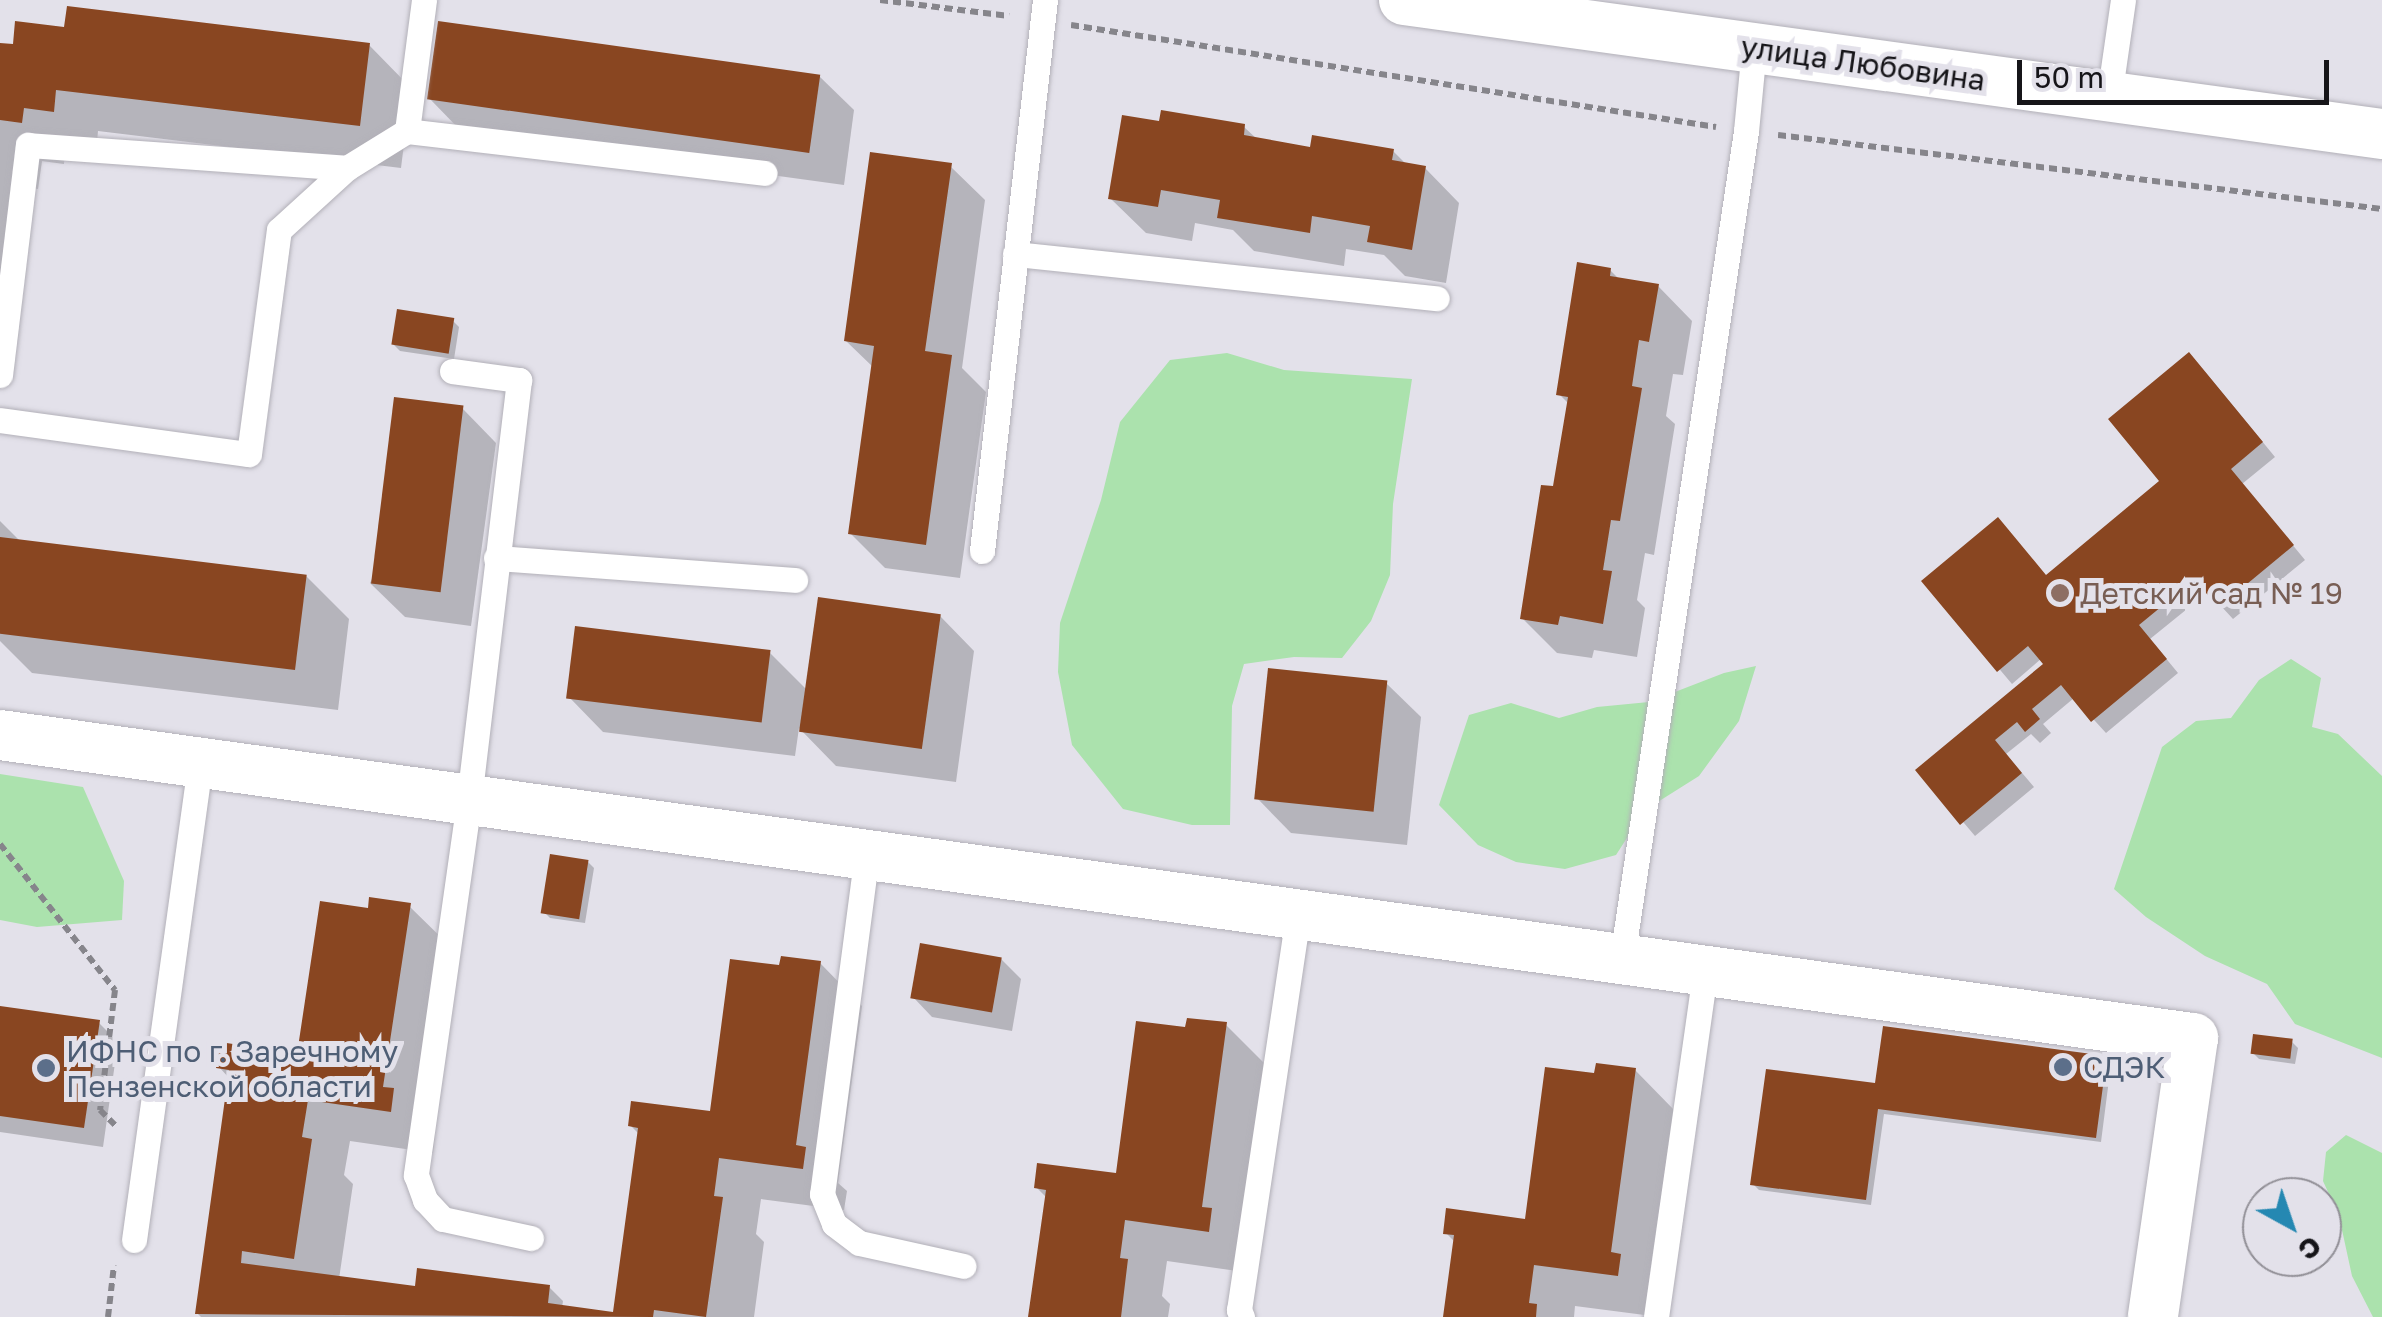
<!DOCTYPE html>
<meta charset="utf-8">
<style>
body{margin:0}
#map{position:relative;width:2382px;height:1317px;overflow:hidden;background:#e3e1ea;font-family:"Golos Text",sans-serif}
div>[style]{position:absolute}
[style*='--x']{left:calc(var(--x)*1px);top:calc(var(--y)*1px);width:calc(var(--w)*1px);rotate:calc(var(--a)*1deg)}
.green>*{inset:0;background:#abe2ad}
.shadow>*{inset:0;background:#0003}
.building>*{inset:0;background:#894621;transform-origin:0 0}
.path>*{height:6px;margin-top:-3px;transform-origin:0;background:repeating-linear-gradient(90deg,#86858b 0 8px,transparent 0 13px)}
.roads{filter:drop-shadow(0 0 2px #b2b0b8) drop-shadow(0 0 2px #b2b0b8)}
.service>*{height:25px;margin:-12.5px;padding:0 12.5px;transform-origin:12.5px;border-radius:12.5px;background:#fff}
.minor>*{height:50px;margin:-25px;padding:0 25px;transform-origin:25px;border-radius:25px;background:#fff}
.dots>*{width:28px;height:28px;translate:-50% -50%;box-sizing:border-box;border:5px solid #e3e1ea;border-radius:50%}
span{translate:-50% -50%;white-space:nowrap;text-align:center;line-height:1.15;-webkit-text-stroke:10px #e3e1ea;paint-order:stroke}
.street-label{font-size:30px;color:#161519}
.education-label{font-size:30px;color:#785e54}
.left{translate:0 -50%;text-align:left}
.service-label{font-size:30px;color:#4e5e75}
.north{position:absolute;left:2242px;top:1177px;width:100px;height:100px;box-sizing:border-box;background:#e3e1ea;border:2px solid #918f96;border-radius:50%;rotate:140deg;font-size:28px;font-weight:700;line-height:40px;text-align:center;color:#161519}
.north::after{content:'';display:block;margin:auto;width:35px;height:45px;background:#2588b2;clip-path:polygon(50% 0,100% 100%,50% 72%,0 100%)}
.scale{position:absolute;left:2017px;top:60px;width:312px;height:45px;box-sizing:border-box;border:5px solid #161519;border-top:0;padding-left:12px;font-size:30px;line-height:35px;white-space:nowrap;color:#161519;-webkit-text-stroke:8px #e3e1ea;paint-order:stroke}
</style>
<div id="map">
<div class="green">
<i style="clip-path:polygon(1227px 353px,1284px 370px,1412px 379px,1393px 504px,1390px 575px,1371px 621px,1342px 658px,1294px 657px,1244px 664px,1232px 706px,1230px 825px,1192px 825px,1123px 809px,1072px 745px,1058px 672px,1060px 623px,1101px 500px,1120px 422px,1170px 360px)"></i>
<i style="clip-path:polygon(2291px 659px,2321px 678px,2312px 727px,2338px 734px,2382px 776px,2382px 1058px,2295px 1024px,2267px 984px,2205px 956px,2146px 917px,2114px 889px,2162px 747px,2196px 721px,2231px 718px,2259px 680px)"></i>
<i style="clip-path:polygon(1756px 666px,1739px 721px,1699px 776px,1645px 810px,1616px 855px,1565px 869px,1516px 862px,1478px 845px,1439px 805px,1469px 715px,1511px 703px,1559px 718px,1597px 707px,1649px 702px,1724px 673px)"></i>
<i style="clip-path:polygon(0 774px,83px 787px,124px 881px,122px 920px,37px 927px,0 920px)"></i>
<i style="clip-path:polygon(2346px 1135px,2382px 1153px,2382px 1317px,2373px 1317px,2352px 1276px,2339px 1216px,2323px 1181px,2326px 1152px)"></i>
</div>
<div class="shadow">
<i style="clip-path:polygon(67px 30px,369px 45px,411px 88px,401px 168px,98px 131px,96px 153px,65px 149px,64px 164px,42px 161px,38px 189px,20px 187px,0 346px,0 45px,15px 47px)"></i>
<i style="clip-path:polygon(819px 76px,854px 110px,844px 185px,463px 133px,429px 98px)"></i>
<i style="clip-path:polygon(1161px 124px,1244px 127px,1258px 140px,1312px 150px,1393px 151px,1407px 165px,1425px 168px,1459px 203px,1446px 283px,1405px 276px,1384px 255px,1346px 249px,1344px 266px,1254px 251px,1233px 230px,1195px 223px,1192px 241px,1146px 233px,1111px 199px)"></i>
<i style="clip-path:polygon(950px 166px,985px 200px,962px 368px,986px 392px,960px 578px,885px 568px,851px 534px,874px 368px,846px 341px)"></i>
<i style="clip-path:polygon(1610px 270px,1620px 280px,1658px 286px,1692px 321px,1683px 375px,1673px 374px,1666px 416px,1675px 424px,1654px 555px,1645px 553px,1637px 600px,1645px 608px,1637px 657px,1594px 650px,1592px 658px,1557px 653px,1522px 618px,1555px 489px,1569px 404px,1559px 394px)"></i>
<i style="clip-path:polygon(453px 321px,459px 327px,454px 359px,400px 351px,393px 344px)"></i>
<i style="clip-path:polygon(2202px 368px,2275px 457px,2242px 484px,2305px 560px,2233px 619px,2208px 592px,2150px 639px,2178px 673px,2106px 733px,2074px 698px,2043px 724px,2051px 733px,2040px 743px,2031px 734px,2006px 754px,2034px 787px,1975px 836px,1919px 770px,2047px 665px,2042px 658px,2012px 684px,1925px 581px,2047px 577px,2162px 481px)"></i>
<i style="clip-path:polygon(462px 408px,496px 443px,471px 626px,405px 617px,370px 583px)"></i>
<i style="clip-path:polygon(0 521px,21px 542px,306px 576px,349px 619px,338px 710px,32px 673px,0 641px)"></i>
<i style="clip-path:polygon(940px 616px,974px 651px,956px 782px,836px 766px,799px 728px,795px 756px,603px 732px,569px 697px,770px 653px,807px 690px)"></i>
<i style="clip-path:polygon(1386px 683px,1421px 717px,1407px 845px,1291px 833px,1257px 798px)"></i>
<i style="clip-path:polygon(588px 862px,594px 868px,585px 923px,550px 918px,544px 912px)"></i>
<i style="clip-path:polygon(409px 906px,452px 948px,426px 1123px,435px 1133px,433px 1153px,350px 1141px,344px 1175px,353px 1184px,339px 1279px,417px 1289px,549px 1287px,563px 1301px,562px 1308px,620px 1316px,639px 1134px,630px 1125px,712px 1114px,781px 968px,820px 963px,862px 1006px,838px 1183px,847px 1191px,844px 1210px,761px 1199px,756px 1234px,764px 1242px,754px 1317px,201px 1317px,197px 1313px,230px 1079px,219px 1067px,300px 1057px,370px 911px)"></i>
<i style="clip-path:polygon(1001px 959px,1021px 979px,1012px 1031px,932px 1017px,913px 997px)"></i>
<i style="clip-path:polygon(0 1009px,99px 1023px,118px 1042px,103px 1147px,0 1132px)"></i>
<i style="clip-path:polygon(1226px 1025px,1268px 1067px,1251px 1273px,1167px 1261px,1162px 1296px,1170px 1304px,1168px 1317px,1031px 1317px,1047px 1198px,1036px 1187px,1118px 1176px,1187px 1030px)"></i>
<i style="clip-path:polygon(2292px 1042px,2298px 1048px,2295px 1064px,2259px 1059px,2253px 1053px)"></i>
<i style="clip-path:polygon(2105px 1058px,2111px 1064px,2101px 1142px,1884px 1114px,1871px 1205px,1759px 1190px,1753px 1184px,1877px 1086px)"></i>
<i style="clip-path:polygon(1635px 1070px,1677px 1113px,1660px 1317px,1575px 1306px,1574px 1317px,1446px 1317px,1456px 1243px,1446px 1233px,1527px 1221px,1597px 1076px)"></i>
</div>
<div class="building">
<i style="clip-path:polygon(67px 6px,370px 43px,360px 126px,56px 90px,54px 112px,24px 108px,22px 123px,0 120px,0 43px,13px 44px,15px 21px,64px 27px)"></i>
<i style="left:438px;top:21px;width:386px;height:79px;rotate:8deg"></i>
<i style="clip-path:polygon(1161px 110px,1245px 124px,1244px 135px,1310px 147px,1312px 135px,1394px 149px,1392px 160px,1426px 166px,1412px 250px,1367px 242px,1370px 226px,1312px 216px,1310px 233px,1217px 218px,1220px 200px,1161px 190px,1158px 207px,1108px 199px,1122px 115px,1159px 121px)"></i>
<i style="clip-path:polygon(870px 152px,952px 163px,925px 351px,952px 355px,926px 545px,848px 534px,874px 346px,844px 341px)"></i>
<i style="clip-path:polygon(1577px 262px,1611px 268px,1610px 276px,1659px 284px,1649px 342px,1639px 340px,1632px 386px,1642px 388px,1620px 521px,1611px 520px,1603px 570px,1612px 571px,1603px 624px,1560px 616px,1558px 625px,1520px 619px,1541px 485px,1553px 486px,1568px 397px,1556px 395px)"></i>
<i style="left:397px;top:309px;width:58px;height:36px;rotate:9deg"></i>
<i style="clip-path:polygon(2189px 352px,2263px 442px,2231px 469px,2294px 545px,2218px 608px,2195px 579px,2139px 625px,2167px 659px,2091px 722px,2061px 685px,2032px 709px,2040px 719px,2025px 732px,2017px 722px,1995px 740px,2022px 773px,1960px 825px,1915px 770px,2043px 664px,2028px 646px,1997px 672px,1921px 581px,1998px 517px,2046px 575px,2159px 481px,2108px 419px)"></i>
<i style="left:394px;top:397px;width:70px;height:188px;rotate:7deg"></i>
<i style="left:0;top:537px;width:309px;height:96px;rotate:7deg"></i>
<i style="left:818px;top:597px;width:124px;height:136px;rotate:8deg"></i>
<i style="left:575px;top:626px;width:197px;height:73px;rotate:7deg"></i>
<i style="left:1268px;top:668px;width:120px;height:132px;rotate:6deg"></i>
<i style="left:550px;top:854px;width:39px;height:60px;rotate:9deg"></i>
<i style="clip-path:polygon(369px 897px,411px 903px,383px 1087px,394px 1088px,391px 1112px,308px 1100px,302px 1137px,312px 1139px,294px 1259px,242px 1251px,241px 1263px,415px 1286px,417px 1268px,550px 1285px,548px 1303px,613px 1312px,638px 1128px,628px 1126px,631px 1101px,710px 1111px,730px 959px,779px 965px,781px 956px,821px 961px,796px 1145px,806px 1147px,803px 1169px,719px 1158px,714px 1196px,723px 1197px,706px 1317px,654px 1310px,653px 1317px,195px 1314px,229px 1070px,216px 1068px,220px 1042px,297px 1054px,320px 901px,368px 908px)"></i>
<i style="left:920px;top:943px;width:83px;height:56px;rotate:10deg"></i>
<i style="clip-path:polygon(0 1006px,100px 1020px,84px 1128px,0 1116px)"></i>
<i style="clip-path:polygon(1187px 1018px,1227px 1022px,1202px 1207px,1212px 1208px,1209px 1232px,1125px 1220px,1120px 1258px,1128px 1259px,1121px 1317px,1028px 1317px,1046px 1190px,1034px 1188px,1037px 1163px,1116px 1173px,1136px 1021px,1185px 1027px)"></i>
<i style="clip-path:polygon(1883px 1026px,2107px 1056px,2096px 1138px,1878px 1109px,1866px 1200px,1750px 1185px,1766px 1069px,1875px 1083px)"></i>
<i style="left:2253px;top:1034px;width:40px;height:20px;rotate:7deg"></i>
<i style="clip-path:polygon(1596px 1063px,1636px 1068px,1611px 1252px,1621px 1254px,1618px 1276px,1534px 1265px,1529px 1303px,1537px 1304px,1536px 1317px,1443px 1317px,1454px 1235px,1443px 1234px,1446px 1208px,1525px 1219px,1545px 1067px,1594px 1073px)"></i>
</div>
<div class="path">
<i style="--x:880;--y:0;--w:130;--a:7.1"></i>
<i style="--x:1071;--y:25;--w:653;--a:8.99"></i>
<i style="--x:1778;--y:135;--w:609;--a:6.98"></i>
<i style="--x:0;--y:844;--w:186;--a:51.8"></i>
<i style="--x:115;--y:990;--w:121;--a:97.1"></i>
<i style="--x:100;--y:1110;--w:21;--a:45"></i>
<i style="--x:108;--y:1317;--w:52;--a:-83.4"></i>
</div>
<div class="roads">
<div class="service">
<i style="--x:424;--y:0;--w:132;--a:97.4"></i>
<i style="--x:407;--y:131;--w:360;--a:6.7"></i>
<i style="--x:2109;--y:97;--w:98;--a:-81.8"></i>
<i style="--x:1015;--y:254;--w:424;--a:6"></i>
<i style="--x:452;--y:371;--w:68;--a:7.7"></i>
<i style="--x:519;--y:380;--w:424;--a:96.8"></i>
<i style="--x:469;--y:801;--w:378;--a:98.1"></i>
<i style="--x:416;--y:1175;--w:27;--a:70"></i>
<i style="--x:425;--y:1200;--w:26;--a:47"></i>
<i style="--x:443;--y:1219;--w:90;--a:12.2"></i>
<i style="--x:0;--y:375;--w:232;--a:-83.1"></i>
<i style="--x:28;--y:145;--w:320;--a:4.1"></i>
<i style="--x:0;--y:420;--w:251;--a:7.8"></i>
<i style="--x:249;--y:454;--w:226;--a:-82.4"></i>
<i style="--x:279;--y:230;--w:92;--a:-42.4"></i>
<i style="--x:347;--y:168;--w:70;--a:-31.7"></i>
<i style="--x:982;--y:551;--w:555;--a:-83.48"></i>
<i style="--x:496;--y:558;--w:300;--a:4.2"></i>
<i style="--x:867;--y:853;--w:344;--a:97.5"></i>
<i style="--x:822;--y:1194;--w:32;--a:68"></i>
<i style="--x:834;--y:1224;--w:31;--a:37"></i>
<i style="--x:859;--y:1243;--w:107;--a:12.4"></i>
<i style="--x:1622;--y:958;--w:836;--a:-81.47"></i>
<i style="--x:1746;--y:131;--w:83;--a:-84.5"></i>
<i style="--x:134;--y:1240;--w:482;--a:-82.1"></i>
<i style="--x:1242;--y:1317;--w:8;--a:-113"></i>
<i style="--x:1239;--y:1310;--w:400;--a:-81.5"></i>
<i style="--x:1656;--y:1317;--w:349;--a:-81.9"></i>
</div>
<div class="minor">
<i style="--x:1404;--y:0;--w:987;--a:7.8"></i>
<i style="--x:0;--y:735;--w:2214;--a:7.87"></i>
<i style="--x:2193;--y:1038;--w:282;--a:98.2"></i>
</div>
</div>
<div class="dots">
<i style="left:2060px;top:593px;background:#8d6e63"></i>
<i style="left:2063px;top:1067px;background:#5c6f8a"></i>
<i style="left:46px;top:1068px;background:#5c6f8a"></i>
</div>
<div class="street-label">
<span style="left:1863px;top:63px;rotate:8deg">улица Любовина</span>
</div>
<div class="education-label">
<span class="left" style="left:2080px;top:593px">Детский сад № 19</span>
</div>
<div class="service-label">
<span class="left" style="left:66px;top:1068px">ИФНС по г. Заречному<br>Пензенской области</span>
<span class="left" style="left:2083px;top:1067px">СДЭК</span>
</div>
<div class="north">С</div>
<div class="scale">50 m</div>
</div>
